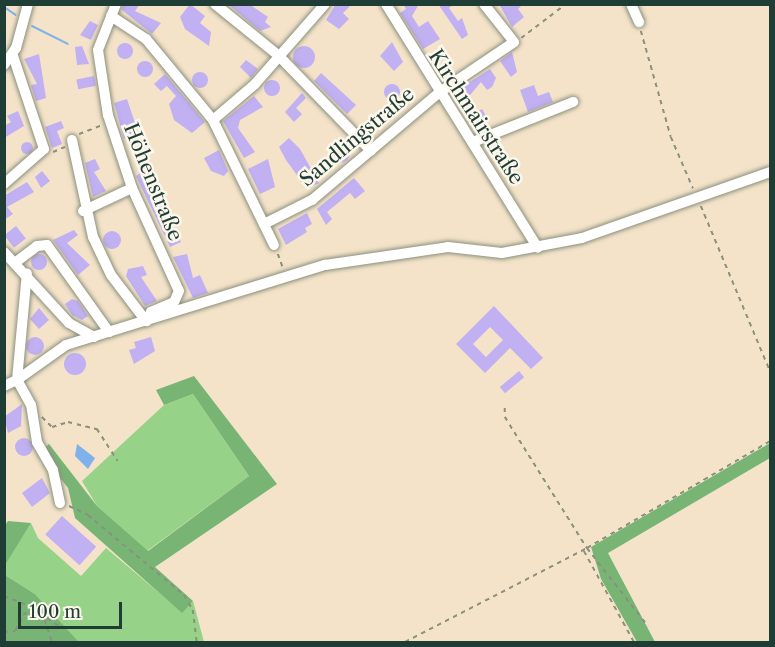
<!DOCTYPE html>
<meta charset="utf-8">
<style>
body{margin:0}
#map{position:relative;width:775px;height:647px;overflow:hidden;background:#f4e3c9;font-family:"Libre Caslon Text",serif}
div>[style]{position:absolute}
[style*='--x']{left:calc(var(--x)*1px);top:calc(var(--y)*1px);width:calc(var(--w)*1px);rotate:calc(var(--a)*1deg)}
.green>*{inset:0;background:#96d388}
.forest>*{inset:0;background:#78b574}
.water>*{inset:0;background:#7fb1eb}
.stream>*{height:2px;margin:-1px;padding:0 1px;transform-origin:1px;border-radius:1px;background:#7fb1eb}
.building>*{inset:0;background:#c1b0f2;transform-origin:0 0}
.round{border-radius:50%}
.path>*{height:1.5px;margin-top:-0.75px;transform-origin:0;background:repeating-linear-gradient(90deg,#8a907e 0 4.5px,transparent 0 9px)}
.roads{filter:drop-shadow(0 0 2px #8a907e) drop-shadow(0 0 2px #8a907e)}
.minor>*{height:10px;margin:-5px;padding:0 5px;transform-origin:5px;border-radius:5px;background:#fff}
span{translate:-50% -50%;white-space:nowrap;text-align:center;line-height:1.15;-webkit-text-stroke:5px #fbf7ec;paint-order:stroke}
.street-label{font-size:20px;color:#1f3d34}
.frame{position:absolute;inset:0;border:6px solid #1f3d34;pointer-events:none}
.scale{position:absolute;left:18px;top:602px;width:104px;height:27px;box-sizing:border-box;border:3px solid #1f3d34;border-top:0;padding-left:8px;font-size:18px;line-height:21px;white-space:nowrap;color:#1f3d34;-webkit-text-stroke:4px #fbf7ec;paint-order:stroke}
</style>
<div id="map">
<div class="green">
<i style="clip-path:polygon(193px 394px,249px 476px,147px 551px,97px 506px,82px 481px,164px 405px)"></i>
<i style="clip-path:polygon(31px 523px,38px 538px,81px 576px,106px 548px,182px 612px,193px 601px,204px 642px,79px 642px,35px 594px,5px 575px,4px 565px)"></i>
</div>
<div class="forest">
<i style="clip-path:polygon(194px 376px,277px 484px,155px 567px,193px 601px,182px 613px,75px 518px,68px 488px,40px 452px,49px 444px,97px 506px,148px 551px,249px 476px,193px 394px,164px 405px,156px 390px)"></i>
<i style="clip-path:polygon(770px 443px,770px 458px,608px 553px,655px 642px,637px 642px,601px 579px,591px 547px)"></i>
<i style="clip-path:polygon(8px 521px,31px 523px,5px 565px,5px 525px)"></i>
<i style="clip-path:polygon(5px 575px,35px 594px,79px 642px,5px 642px)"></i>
</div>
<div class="water">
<i style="clip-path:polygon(77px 444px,95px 458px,88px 469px,75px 456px)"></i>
</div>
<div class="stream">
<i style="--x:4;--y:7;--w:14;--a:34"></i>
<i style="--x:32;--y:26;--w:40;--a:26.6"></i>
</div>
<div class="building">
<i style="clip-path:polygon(140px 4px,135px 11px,161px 23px,152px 34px,122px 10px,123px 4px)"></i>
<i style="clip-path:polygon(190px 4px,205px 16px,200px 23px,211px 32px,209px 46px,185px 29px,180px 17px)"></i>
<i style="clip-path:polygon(228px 4px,249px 4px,268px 17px,265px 22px,271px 27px,260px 31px)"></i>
<i style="clip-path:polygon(336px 4px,352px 4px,343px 13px,349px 19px,339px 29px,326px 20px)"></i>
<i style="clip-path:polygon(403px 4px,419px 4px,412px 16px,419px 27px,428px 21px,440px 39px,423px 49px,400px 13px,406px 9px)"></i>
<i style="clip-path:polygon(438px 4px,454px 4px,449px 8px,458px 21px,462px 18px,468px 35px,462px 39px)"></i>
<i style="clip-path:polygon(499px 4px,523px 4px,518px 9px,524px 17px,512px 27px)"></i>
<i style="clip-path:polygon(90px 21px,98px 25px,91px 40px,80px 35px)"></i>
<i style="clip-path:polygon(392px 42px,403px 62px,394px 71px,380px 56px)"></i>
<i class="round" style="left:117px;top:43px;width:16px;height:16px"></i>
<i style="clip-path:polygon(82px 46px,89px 64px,77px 65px,75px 47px)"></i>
<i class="round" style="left:293px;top:46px;width:22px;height:22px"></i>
<i style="clip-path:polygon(512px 52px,517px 72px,511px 77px,500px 61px)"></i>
<i style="clip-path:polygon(39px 54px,46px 98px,36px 101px,31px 85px,37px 84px,24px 59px)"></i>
<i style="clip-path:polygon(246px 60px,258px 69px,251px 78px,240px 67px)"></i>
<i class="round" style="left:137px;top:61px;width:16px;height:16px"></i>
<i style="clip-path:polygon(490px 69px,496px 78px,492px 87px,487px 90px,481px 82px,461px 106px,453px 93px)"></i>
<i class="round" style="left:192px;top:72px;width:16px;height:16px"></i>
<i style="clip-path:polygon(321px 73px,356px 105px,347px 114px,314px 81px)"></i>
<i style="clip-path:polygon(165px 74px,205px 122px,192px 133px,174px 120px,169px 104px,176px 96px,167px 86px,161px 91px,154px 84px)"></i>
<i style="left:94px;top:76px;width:10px;height:18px;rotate:79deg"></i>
<i class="round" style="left:264px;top:80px;width:16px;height:16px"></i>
<i class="round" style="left:384px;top:84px;width:16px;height:16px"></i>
<i style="clip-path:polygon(534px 85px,538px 96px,549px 92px,553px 102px,528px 112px,520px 90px)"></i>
<i style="clip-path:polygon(302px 93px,306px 98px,296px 108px,302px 114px,294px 122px,285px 112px)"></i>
<i style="clip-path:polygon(254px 96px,263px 107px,240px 120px,238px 128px,255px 152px,244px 158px,223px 121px)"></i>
<i style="clip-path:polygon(127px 99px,137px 129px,124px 139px,114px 103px)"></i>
<i style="left:482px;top:109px;width:8px;height:15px;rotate:60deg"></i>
<i style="clip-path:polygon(18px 111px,24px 126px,4px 138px,4px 126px,11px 122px,7px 116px)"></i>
<i style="clip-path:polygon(61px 121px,64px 128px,57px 131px,62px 144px,52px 148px,45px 127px)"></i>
<i style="clip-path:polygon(289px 138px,300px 149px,319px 183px,307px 189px,286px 160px,279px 147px)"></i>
<i class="round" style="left:21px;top:142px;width:12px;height:12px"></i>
<i class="round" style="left:330px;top:143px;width:20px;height:20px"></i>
<i style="clip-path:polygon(219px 150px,228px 171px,224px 176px,211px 171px,204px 158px)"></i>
<i style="clip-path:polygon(95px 159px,100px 169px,94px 172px,106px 191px,93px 197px,85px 163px)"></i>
<i style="clip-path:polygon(268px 159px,275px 187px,260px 194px,248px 169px)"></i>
<i style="clip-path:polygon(150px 167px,160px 203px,181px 242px,170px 247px,136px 176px)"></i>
<i style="clip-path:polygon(42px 171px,50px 181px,41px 188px,35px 177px)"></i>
<i style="clip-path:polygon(354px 178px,365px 191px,355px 199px,350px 193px,327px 212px,332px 219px,326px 225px,317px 209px)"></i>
<i style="clip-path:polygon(27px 182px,34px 192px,7px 207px,13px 214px,4px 220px,4px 196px)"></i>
<i style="clip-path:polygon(307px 213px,312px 224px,305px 228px,307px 232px,286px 245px,278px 229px)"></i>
<i style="left:16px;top:226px;width:16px;height:15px;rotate:52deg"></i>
<i style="clip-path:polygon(74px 230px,78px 235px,67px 243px,90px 265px,78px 275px,53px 240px)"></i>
<i class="round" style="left:103px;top:231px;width:18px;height:18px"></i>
<i class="round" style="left:31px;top:254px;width:16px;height:16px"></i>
<i style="clip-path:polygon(187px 254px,193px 278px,200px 275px,208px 293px,193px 298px,173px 257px)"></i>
<i style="clip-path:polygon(143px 266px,147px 275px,141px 277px,157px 301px,145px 306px,126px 276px,128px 269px)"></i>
<i style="clip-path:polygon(72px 299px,78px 301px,88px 316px,82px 320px,72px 315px,65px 304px)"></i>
<i style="clip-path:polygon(evenodd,494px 306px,543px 358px,531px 369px,510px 348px,485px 373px,456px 344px,494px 306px,490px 327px,503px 340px,486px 357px,473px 344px,490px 327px)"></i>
<i style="clip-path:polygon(39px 308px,49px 320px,39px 329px,30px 319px)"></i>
<i style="clip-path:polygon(151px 337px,155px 351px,134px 364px,129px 350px,136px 348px,134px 342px)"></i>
<i class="round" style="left:26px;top:337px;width:18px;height:18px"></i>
<i class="round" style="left:64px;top:353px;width:22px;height:22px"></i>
<i style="left:519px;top:371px;width:8px;height:25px;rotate:50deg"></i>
<i style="clip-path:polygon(22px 404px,21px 426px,8px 433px,4px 417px)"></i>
<i class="round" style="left:15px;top:438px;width:18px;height:18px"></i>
<i style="clip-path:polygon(42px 478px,50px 493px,32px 507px,22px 493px)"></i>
<i style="left:62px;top:516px;width:46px;height:25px;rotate:42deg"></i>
</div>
<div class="path">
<i style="--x:641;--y:31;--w:110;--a:74.2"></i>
<i style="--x:671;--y:137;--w:56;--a:66.7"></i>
<i style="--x:521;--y:38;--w:56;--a:-37.1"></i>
<i style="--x:79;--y:134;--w:26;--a:-21"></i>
<i style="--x:53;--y:152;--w:13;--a:-23"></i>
<i style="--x:701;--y:206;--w:179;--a:67.3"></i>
<i style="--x:278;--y:254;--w:15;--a:70"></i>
<i style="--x:505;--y:408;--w:9;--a:90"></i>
<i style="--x:505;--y:417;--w:155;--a:58"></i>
<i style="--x:587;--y:548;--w:99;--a:52"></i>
<i style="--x:42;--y:417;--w:14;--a:45"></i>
<i style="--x:52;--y:427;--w:17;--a:-17"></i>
<i style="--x:68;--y:422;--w:30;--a:14"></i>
<i style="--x:97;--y:429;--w:38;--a:57"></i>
<i style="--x:69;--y:506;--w:21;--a:25"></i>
<i style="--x:88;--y:515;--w:125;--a:39.8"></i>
<i style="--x:184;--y:595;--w:17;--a:59"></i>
<i style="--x:193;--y:610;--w:32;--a:83"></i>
<i style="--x:584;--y:551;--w:104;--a:61.2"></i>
<i style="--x:4;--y:596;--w:41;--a:21.5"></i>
<i style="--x:42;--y:611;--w:33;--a:72"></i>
<i style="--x:47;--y:618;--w:14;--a:34"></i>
<i style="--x:4;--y:632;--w:11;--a:-5"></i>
<i style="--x:15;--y:631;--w:18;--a:-63"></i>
<i style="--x:23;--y:615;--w:13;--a:-29"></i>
<i style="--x:405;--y:642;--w:205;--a:-27.3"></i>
<i style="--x:587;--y:548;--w:212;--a:-30.3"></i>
</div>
<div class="roads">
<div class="minor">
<i style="--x:116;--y:4;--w:49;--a:111.4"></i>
<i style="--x:98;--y:50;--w:66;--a:81.3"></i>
<i style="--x:108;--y:115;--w:77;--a:71.8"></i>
<i style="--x:132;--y:188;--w:113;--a:65.5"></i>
<i style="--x:179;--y:291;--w:12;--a:114"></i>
<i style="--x:174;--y:302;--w:25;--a:157"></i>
<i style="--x:151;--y:312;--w:10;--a:114"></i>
<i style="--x:215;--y:4;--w:82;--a:39.1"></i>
<i style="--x:279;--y:56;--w:132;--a:45.9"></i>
<i style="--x:386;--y:4;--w:287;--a:58.1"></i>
<i style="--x:631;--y:4;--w:20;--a:66"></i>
<i style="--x:111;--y:16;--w:42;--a:33.3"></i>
<i style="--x:146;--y:39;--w:105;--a:50.4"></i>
<i style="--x:213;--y:120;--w:139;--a:64"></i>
<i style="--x:4;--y:65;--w:21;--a:-55"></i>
<i style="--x:16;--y:48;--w:46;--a:-74.7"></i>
<i style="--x:213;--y:120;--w:55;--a:-40.6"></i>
<i style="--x:255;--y:84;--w:106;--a:-48.8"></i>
<i style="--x:72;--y:140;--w:99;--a:77.8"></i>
<i style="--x:93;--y:237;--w:42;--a:64.7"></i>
<i style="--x:111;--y:275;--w:58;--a:52.7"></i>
<i style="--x:473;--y:142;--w:108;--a:-21.8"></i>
<i style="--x:4;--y:184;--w:53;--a:-41.2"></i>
<i style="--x:44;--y:149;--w:98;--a:-108.4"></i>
<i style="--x:83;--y:211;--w:54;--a:-25.1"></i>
<i style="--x:264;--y:224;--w:54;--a:-26.6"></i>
<i style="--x:312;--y:200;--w:167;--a:-40.2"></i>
<i style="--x:440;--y:92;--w:89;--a:-34"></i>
<i style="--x:514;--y:42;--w:48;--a:-128.3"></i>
<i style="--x:4;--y:252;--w:96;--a:47.5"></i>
<i style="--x:69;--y:323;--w:29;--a:29"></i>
<i style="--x:16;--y:262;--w:26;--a:-37"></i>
<i style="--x:37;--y:246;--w:10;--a:-6"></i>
<i style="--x:47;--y:245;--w:107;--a:54.5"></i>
<i style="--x:4;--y:386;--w:14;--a:-25"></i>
<i style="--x:17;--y:380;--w:107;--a:-84.7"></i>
<i style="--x:60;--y:503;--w:34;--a:-102"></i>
<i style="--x:53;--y:470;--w:32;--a:-120"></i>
<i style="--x:37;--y:442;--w:37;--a:-99"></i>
<i style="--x:31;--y:405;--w:29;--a:-119"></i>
<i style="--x:17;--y:380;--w:60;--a:-35.5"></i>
<i style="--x:66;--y:345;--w:271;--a:-17.2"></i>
<i style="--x:325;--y:265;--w:124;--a:-8.3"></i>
<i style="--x:448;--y:247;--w:54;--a:6.3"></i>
<i style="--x:502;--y:253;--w:81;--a:-10.6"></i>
<i style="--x:582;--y:238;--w:199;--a:-19.3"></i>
</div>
</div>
<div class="street-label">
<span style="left:476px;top:117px;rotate:57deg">Kirchmairstraße</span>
<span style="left:357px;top:137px;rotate:-40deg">Sandlingstraße</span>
<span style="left:153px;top:182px;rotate:68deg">Höhenstraße</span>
</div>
<div class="frame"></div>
<div class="scale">100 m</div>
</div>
